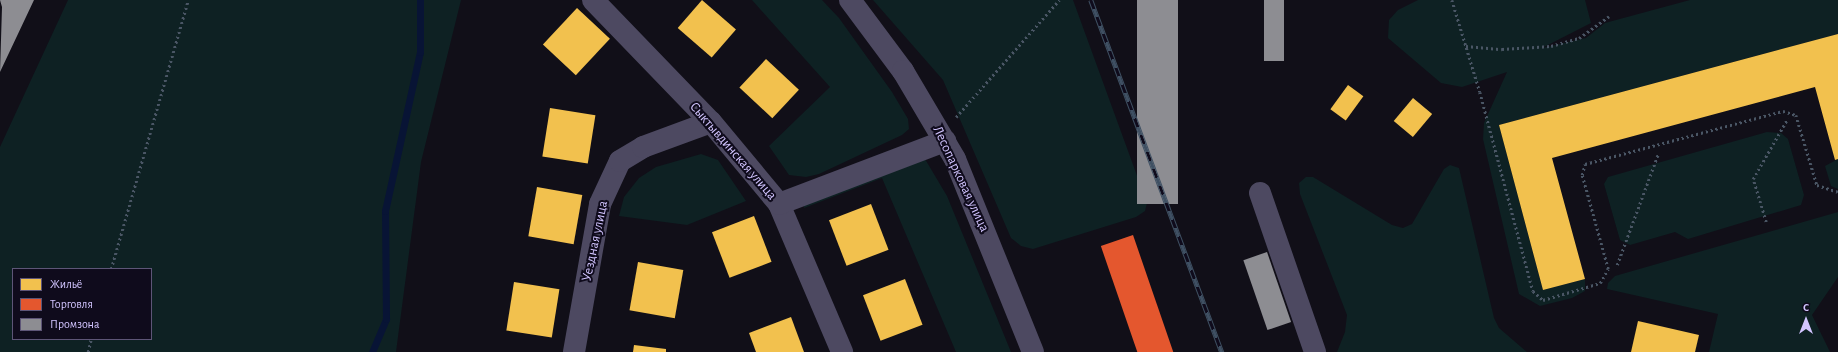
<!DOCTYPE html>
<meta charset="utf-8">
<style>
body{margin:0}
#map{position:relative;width:1838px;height:352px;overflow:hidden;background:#110f18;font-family:"Alegreya Sans",sans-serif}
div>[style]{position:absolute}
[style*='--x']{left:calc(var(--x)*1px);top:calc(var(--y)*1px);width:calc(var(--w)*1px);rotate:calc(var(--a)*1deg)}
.green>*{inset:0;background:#0e2123}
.homes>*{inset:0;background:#f2c14e;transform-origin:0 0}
.shops>*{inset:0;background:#e4572e;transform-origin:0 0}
.industry>*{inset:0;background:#8d8d92;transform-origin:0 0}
.stream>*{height:7px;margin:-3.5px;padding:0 3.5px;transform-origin:3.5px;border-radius:3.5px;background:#081435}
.path>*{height:2.5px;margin-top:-1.25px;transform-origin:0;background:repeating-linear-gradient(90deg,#4a5665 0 2px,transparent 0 5px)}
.minor>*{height:22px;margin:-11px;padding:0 11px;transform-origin:11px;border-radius:11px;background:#4d4961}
.rail>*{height:4.5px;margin-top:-2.25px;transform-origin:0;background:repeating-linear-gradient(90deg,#0f0b1c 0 9px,#3f5063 0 18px);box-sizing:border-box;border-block:1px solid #3f5063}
span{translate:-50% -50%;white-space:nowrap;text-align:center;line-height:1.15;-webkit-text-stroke:4px #0f0b1c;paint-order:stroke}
.street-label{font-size:14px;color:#d2c5ff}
.legend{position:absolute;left:12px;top:268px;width:140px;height:72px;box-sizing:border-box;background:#0f0b1c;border:1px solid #5d5577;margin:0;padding:5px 7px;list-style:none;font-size:12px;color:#d2c5ff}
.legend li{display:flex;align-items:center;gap:8px;height:20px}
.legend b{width:20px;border:1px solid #5d5577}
.north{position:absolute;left:1786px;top:300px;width:40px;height:40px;-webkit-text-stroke:3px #0f0b1c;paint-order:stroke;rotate:0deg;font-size:11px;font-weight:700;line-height:16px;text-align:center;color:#d2c5ff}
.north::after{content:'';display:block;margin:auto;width:14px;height:18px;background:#d2c5ff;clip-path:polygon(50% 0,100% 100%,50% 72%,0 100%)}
</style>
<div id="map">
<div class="green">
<i style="clip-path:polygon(evenodd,68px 0,461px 0,421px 162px,396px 352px,0 352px,0 147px,68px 0,13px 269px,151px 269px,151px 339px,13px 339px,13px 269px)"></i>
<i style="clip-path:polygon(752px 0,822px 0,839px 18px,892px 92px,908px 119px,909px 129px,902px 135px,819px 174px,806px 177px,789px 175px,769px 146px,830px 87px)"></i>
<i style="clip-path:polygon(873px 0,1073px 0,1147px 203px,1145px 211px,1136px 217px,1033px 249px,1021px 246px,1011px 238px,943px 80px)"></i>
<i style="clip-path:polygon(1418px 0,1585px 0,1591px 23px,1542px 48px,1586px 38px,1605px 23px,1690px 0,1838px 0,1838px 34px,1499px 125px,1543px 290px,1585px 279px,1585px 291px,1572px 298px,1540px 306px,1519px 294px,1483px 139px,1484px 123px,1507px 72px,1462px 87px,1441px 83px,1388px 38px,1389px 20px,1398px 10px)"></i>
<i style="clip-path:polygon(1767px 132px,1781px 133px,1788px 139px,1804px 195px,1801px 205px,1688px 239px,1675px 232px,1630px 245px,1620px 240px,1604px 184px,1608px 177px)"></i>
<i style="clip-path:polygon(701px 154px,718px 160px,746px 201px,687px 225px,619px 216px,624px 197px,639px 178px,656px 167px)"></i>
<i style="clip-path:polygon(925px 159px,947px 196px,1011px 352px,956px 352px,882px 178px,804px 208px,804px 205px)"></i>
<i style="clip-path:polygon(1838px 159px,1838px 189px,1831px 186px,1825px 166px)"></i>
<i style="clip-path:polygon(1450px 165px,1459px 168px,1494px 318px,1499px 328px,1527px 352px,1337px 352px,1345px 332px,1347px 315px,1300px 194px,1299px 183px,1306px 177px,1313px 177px,1392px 225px,1403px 228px,1412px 224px,1444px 169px)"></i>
<i style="clip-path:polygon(1838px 212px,1838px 277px,1812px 315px,1830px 352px,1709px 352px,1718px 314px,1607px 289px,1608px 283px,1615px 276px)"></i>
</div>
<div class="homes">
<i style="left:702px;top:0;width:45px;height:37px;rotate:41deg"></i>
<i style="left:577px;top:8px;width:45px;height:50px;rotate:43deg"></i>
<i style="clip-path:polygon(1838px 34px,1838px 159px,1835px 160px,1815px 87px,1552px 158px,1585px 279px,1543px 290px,1499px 125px)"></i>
<i style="left:766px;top:59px;width:45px;height:39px;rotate:43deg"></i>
<i style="left:1348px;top:85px;width:19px;height:30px;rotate:36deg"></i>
<i style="left:1413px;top:98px;width:25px;height:30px;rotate:40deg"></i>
<i style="left:550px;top:108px;width:46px;height:49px;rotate:9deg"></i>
<i style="left:537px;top:187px;width:46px;height:50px;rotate:10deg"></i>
<i style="left:871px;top:204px;width:49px;height:45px;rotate:69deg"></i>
<i style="left:754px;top:216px;width:49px;height:45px;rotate:69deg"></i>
<i style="left:638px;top:262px;width:46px;height:49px;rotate:10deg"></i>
<i style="left:905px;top:279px;width:49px;height:45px;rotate:69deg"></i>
<i style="left:514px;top:282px;width:46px;height:49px;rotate:9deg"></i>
<i style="clip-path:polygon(791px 317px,804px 352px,756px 352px,749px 333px)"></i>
<i style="clip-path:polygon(1638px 321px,1699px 335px,1695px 352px,1631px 352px)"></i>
<i style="clip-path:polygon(634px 345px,666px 349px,666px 352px,633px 352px)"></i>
</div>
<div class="shops">
<i style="left:1133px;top:235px;width:124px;height:34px;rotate:71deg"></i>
</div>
<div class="industry">
<i style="clip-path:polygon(0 0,34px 0,0 72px,2px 7px)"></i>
<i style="left:1137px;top:0;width:41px;height:204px"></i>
<i style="left:1264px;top:0;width:20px;height:61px"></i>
<i style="left:1267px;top:252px;width:74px;height:25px;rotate:71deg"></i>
</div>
<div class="stream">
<i style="--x:372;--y:352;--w:36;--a:-67"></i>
<i style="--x:386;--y:319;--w:108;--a:-90.5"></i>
<i style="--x:385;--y:211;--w:163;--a:-77.6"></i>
<i style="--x:420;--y:52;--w:52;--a:-90"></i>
</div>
<div class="path">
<i style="--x:1452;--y:0;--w:96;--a:73.1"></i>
<i style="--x:1480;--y:92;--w:206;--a:75.1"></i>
<i style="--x:1533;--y:291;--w:13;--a:42"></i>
<i style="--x:1543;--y:300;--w:59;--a:-16.6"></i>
<i style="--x:1600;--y:283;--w:16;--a:-60"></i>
<i style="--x:1608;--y:269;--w:98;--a:-105.5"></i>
<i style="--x:1582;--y:175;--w:11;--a:-75"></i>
<i style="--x:1585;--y:164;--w:205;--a:-15"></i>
<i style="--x:1783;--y:111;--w:14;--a:17"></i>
<i style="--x:1796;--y:115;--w:73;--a:73.3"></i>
<i style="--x:1817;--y:185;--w:22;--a:18"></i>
<i style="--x:1466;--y:46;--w:36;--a:5"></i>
<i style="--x:1502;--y:49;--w:49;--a:-3.5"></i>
<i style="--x:1551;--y:46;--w:29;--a:-16"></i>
<i style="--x:1579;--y:38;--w:37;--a:-36"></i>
<i style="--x:956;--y:117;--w:156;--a:-48.6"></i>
<i style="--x:1766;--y:222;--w:45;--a:-106.8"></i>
<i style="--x:1753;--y:179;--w:70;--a:-60.2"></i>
<i style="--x:1617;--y:265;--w:118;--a:-69.7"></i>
<i style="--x:111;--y:269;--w:280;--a:-74"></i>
<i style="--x:88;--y:352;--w:13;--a:-77"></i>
</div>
<div class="minor">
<i style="--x:593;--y:0;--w:170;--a:46"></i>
<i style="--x:711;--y:122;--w:107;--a:50.3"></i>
<i style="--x:779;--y:204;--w:161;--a:66.9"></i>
<i style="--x:850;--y:0;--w:89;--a:53.3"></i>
<i style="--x:903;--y:71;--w:102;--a:59.4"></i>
<i style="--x:955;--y:159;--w:208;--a:68"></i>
<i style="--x:1260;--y:193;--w:168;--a:70.9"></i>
<i style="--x:779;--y:204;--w:178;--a:-20.8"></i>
<i style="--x:574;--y:352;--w:150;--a:-80"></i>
<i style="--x:600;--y:204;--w:47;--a:-65.1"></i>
<i style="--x:620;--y:161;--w:27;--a:-31"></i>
<i style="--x:643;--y:147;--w:72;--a:-20.2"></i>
</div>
<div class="rail">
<i style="--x:1091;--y:0;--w:376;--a:69.6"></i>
</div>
<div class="street-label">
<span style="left:733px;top:151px;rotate:49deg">Сыктывдинская улица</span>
<span style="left:961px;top:179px;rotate:65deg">Лесопарковая улица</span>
<span style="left:595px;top:241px;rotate:-78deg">Уездная улица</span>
</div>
<ul class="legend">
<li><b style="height:11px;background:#f2c14e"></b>Жильё</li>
<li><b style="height:11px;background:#e4572e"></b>Торговля</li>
<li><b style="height:11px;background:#8d8d92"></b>Промзона</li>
</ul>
<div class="north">С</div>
</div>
